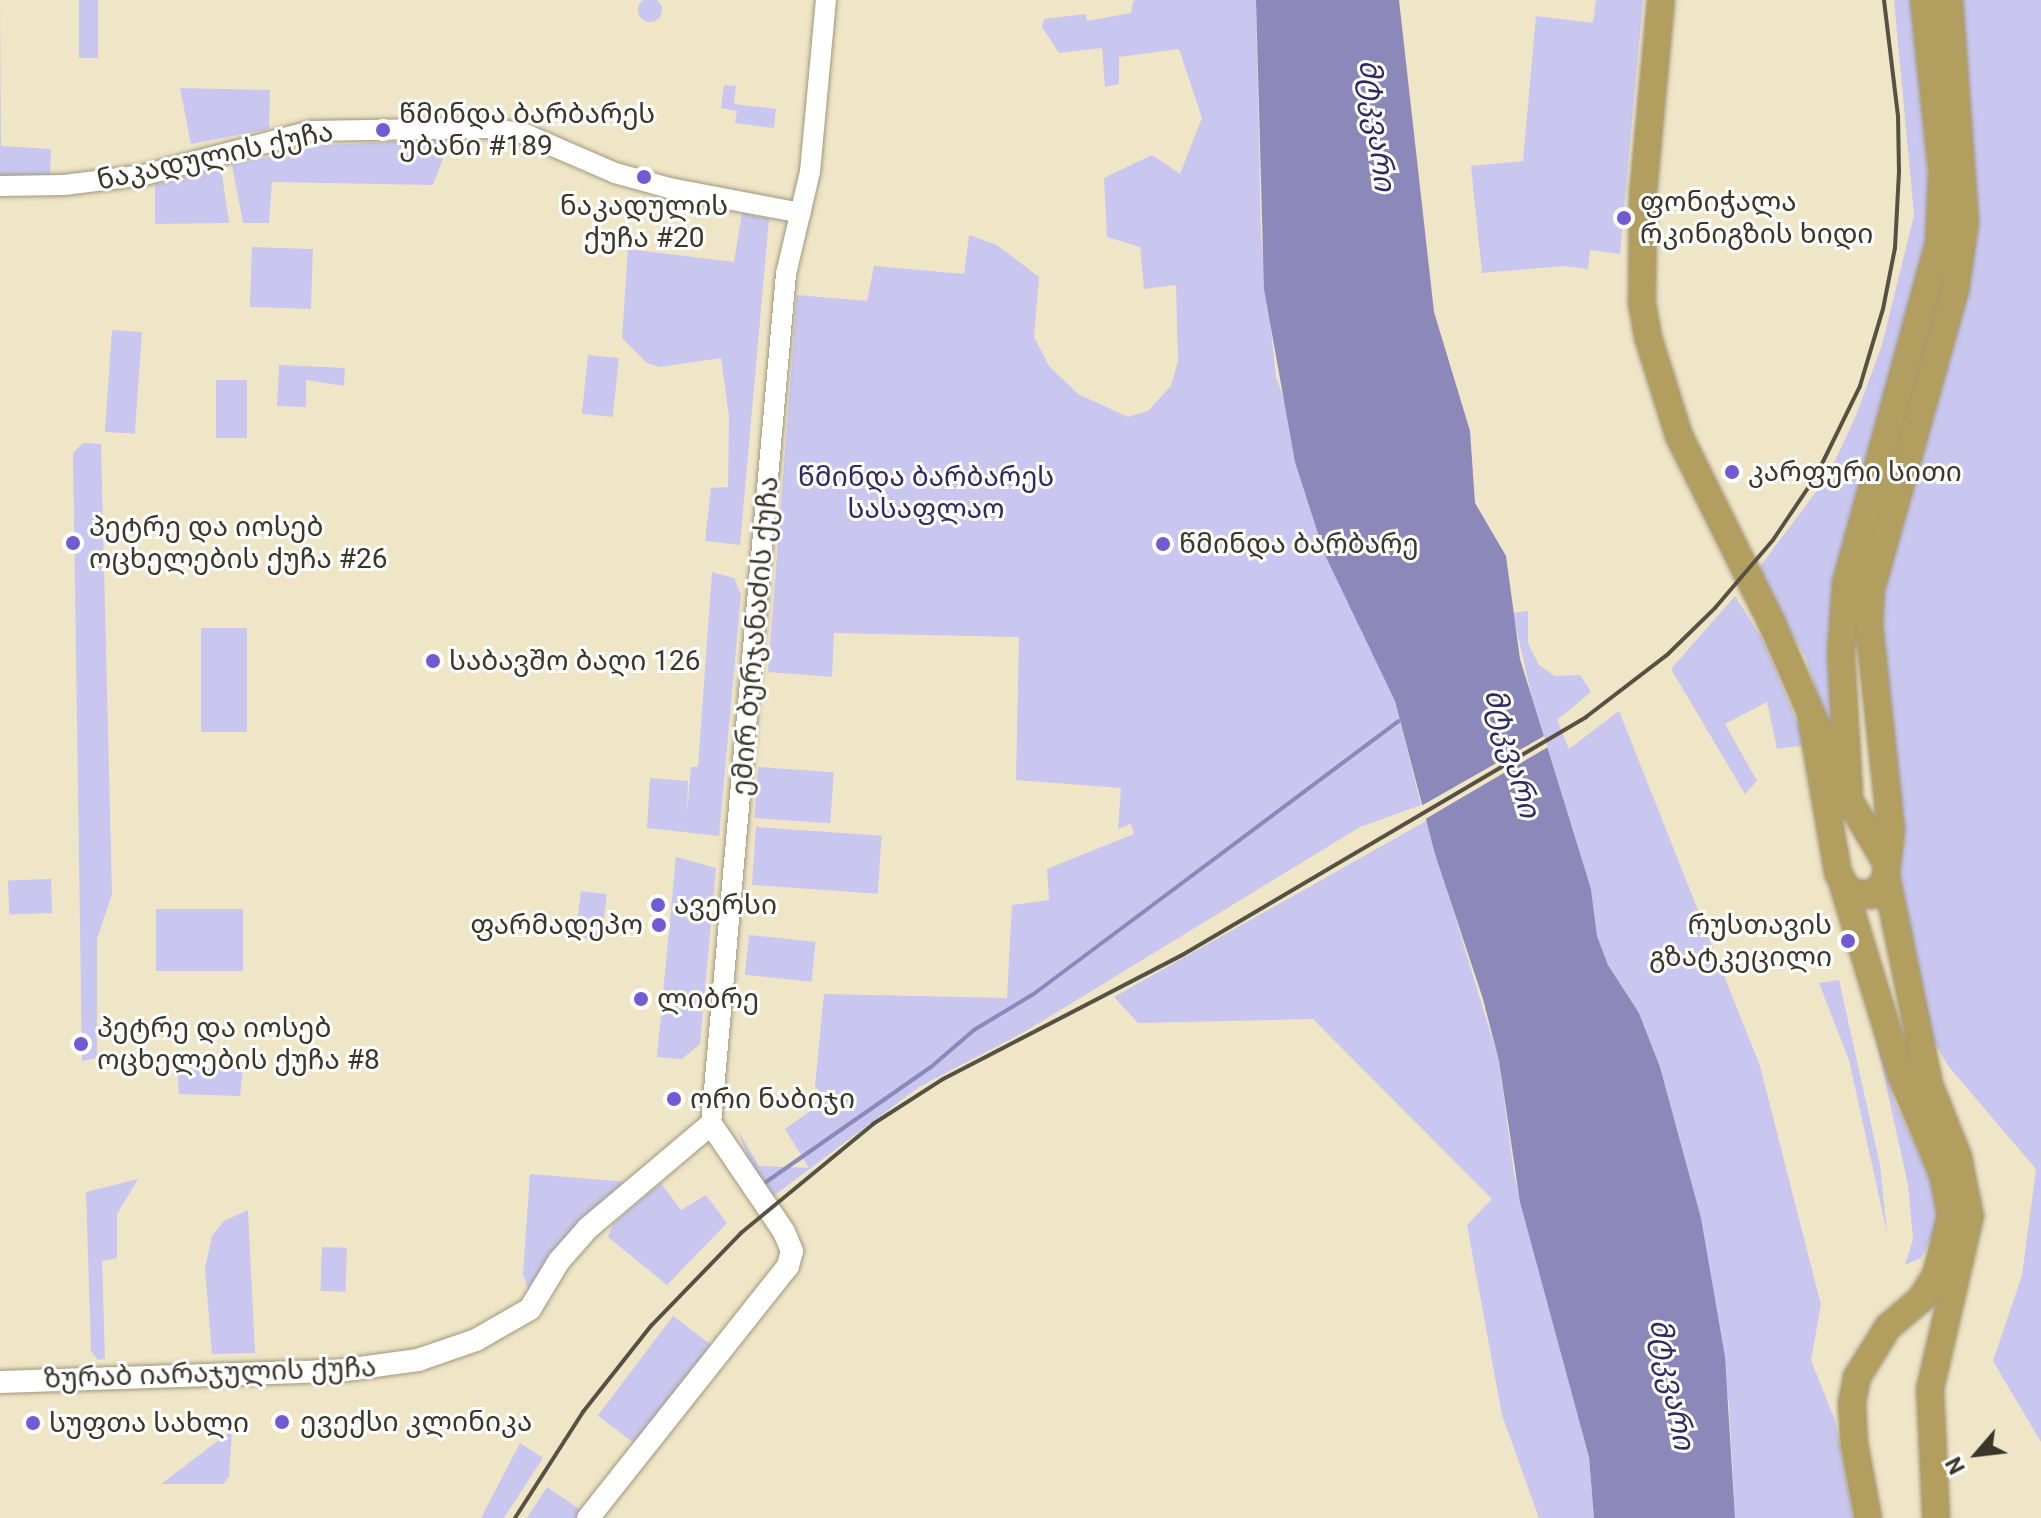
<!DOCTYPE html>
<meta charset="utf-8">
<style>
body{margin:0}
#map{position:relative;width:2041px;height:1518px;overflow:hidden;background:#efe5c7;font-family:Roboto,"Noto Sans Georgian",sans-serif}
div>[style]{position:absolute}
[style*='--x']{left:calc(var(--x)*1px);top:calc(var(--y)*1px);width:calc(var(--w)*1px);rotate:calc(var(--a)*1deg)}
.green>*{inset:0;background:#c9c7f0;transform-origin:0 0}
.round{border-radius:50%}
.water>*{inset:0;background:#8c88b9}
.pier>*{inset:0;background:#efe5c7}
.stream>*{height:4px;margin:-2px;padding:0 2px;transform-origin:2px;border-radius:2px;background:#8c88b9}
.roads{filter:drop-shadow(0 0 2px #a1977b) drop-shadow(0 0 2px #a1977b)}
.tertiary>*{height:20px;margin:-10px;padding:0 10px;transform-origin:10px;border-radius:10px;background:#fff}
.secondary>*{height:22px;margin:-11px;padding:0 11px;transform-origin:11px;border-radius:11px;background:#fff}
.trunk>*{height:26px;margin:-13px;padding:0 13px;transform-origin:13px;border-radius:13px;background:#b29e5e}
.rail>*{height:4px;margin:-2px;padding:0 2px;transform-origin:2px;border-radius:2px;background:#565142}
.dots>*{width:22px;height:22px;translate:-50% -50%;box-sizing:border-box;border:4px solid #fff;border-radius:50%}
span{translate:-50% -50%;white-space:nowrap;text-align:center;line-height:1.15;-webkit-text-stroke:6px #fff;paint-order:stroke}
.poi-label{font-size:28px;color:#3a362a}
.left{translate:0 -50%;text-align:left}
.right{translate:-100% -50%;text-align:right}
.street-label{font-size:28px;color:#3a362a}
.park-label{font-size:28px;color:#322663}
.water-label{font-size:30px;color:#322764;font-style:italic}
.north{position:absolute;left:1937px;top:1414px;width:80px;height:80px;-webkit-text-stroke:6px #fff;paint-order:stroke;rotate:242deg;font-size:22px;font-weight:700;line-height:32px;text-align:center;color:#3a362a}
.north::after{content:'';display:block;margin:auto;width:28px;height:36px;background:#3a362a;clip-path:polygon(50% 0,100% 100%,50% 72%,0 100%)}
</style>
<div id="map">
<div class="green">
<i class="round" style="left:638px;top:-2px;width:24px;height:24px"></i>
<i style="clip-path:polygon(0 0,1px 146px,51px 149px,50px 175px,0 176px)"></i>
<i style="left:79px;top:0;width:19px;height:58px"></i>
<i style="clip-path:polygon(1138px 0,1256px 0,1261px 236px,1276px 377px,1395px 701px,1421px 805px,1360px 827px,1026px 1031px,919px 1087px,772px 1197px,754px 1172px,737px 1129px,759px 1166px,809px 1168px,785px 1129px,824px 1101px,815px 1085px,824px 994px,1007px 998px,1012px 905px,1049px 900px,1047px 869px,1134px 834px,1131px 824px,1118px 829px,1121px 788px,1016px 780px,1019px 637px,834px 633px,832px 677px,768px 672px,797px 295px,867px 301px,874px 266px,964px 274px,969px 235px,997px 245px,1039px 277px,1034px 337px,1049px 366px,1078px 394px,1128px 417px,1148px 411px,1171px 386px,1178px 361px,1176px 285px,1144px 289px,1140px 247px,1107px 237px,1104px 178px,1152px 155px,1180px 174px,1202px 118px,1179px 49px,1119px 57px,1119px 84px,1105px 87px,1102px 48px,1059px 53px,1042px 27px,1044px 19px,1086px 14px,1087px 21px,1131px 13px,1133px 1px)"></i>
<i style="clip-path:polygon(1596px 0,1643px 0,1620px 254px,1590px 250px,1588px 269px,1564px 266px,1482px 273px,1471px 166px,1523px 161px,1536px 16px,1593px 23px)"></i>
<i style="clip-path:polygon(1894px 0,1913px 0,1932px 224px,1833px 584px,1842px 771px,1805px 656px,1755px 573px,1828px 476px,1857px 413px,1882px 345px,1914px 215px)"></i>
<i style="clip-path:polygon(1957px 0,2041px 0,2041px 1442px,1993px 1361px,2022px 1275px,2036px 1169px,1949px 1067px,1929px 1034px,1906px 953px,1877px 626px,1890px 538px,1975px 220px)"></i>
<i style="clip-path:polygon(724px 85px,736px 86px,734px 104px,776px 109px,774px 128px,735px 123px,737px 111px,721px 108px)"></i>
<i style="clip-path:polygon(180px 88px,270px 90px,269px 129px,191px 144px)"></i>
<i style="clip-path:polygon(436px 140px,443px 159px,433px 185px,272px 182px,269px 223px,243px 223px,232px 165px,324px 145px)"></i>
<i style="clip-path:polygon(221px 168px,229px 223px,155px 224px,155px 185px)"></i>
<i style="clip-path:polygon(742px 213px,769px 219px,740px 545px,705px 541px,711px 488px,728px 487px,729px 416px,721px 358px,660px 367px,647px 363px,622px 338px,628px 249px,734px 262px)"></i>
<i style="left:252px;top:247px;width:61px;height:60px;rotate:2deg"></i>
<i style="left:112px;top:330px;width:30px;height:102px;rotate:4deg"></i>
<i style="left:588px;top:355px;width:31px;height:59px;rotate:6deg"></i>
<i style="clip-path:polygon(279px 365px,345px 368px,344px 386px,306px 380px,306px 407px,277px 406px)"></i>
<i style="left:216px;top:380px;width:31px;height:58px"></i>
<i style="clip-path:polygon(83px 443px,101px 444px,112px 894px,97px 939px,97px 1058px,82px 1061px,73px 453px)"></i>
<i style="clip-path:polygon(712px 572px,734px 578px,741px 594px,719px 836px,647px 828px,650px 778px,688px 781px,687px 814px,691px 767px,698px 767px)"></i>
<i style="clip-path:polygon(1735px 596px,1761px 637px,1807px 745px,1777px 749px,1767px 702px,1725px 724px,1757px 781px,1745px 794px,1671px 669px)"></i>
<i style="clip-path:polygon(1528px 611px,1528px 643px,1539px 665px,1555px 676px,1580px 675px,1591px 692px,1557px 720px,1569px 749px,1619px 711px,1760px 1066px,1821px 1305px,1811px 1360px,1835px 1420px,1853px 1518px,1735px 1518px,1729px 1405px,1701px 1218px,1660px 1067px,1639px 1013px,1608px 965px,1597px 936px,1591px 889px,1541px 739px,1513px 613px)"></i>
<i style="left:201px;top:628px;width:46px;height:104px"></i>
<i style="left:758px;top:767px;width:76px;height:51px;rotate:4deg"></i>
<i style="clip-path:polygon(1426px 821px,1499px 1061px,1514px 1174px,1589px 1457px,1594px 1518px,1539px 1518px,1502px 1415px,1467px 1225px,1492px 1199px,1313px 1019px,1138px 1023px,1114px 997px)"></i>
<i style="left:756px;top:827px;width:126px;height:58px;rotate:4deg"></i>
<i style="clip-path:polygon(676px 857px,716px 868px,700px 1044px,682px 1059px,657px 1057px)"></i>
<i style="left:51px;top:879px;width:34px;height:43px;rotate:88deg"></i>
<i style="left:581px;top:891px;width:26px;height:46px;rotate:7deg"></i>
<i style="left:156px;top:909px;width:87px;height:62px"></i>
<i style="left:749px;top:935px;width:67px;height:40px;rotate:6deg"></i>
<i style="clip-path:polygon(1839px 980px,1880px 1165px,1887px 1233px,1849px 1060px,1819px 983px)"></i>
<i style="clip-path:polygon(1866px 994px,1895px 1102px,1933px 1185px,1939px 1213px,1937px 1242px,1931px 1239px,1921px 1258px,1905px 1265px,1913px 1239px,1908px 1185px)"></i>
<i style="clip-path:polygon(177px 1068px,243px 1068px,240px 1096px,179px 1094px)"></i>
<i style="clip-path:polygon(530px 1174px,626px 1182px,531px 1298px,523px 1274px)"></i>
<i style="clip-path:polygon(138px 1179px,117px 1214px,117px 1258px,102px 1261px,105px 1359px,98px 1360px,91px 1351px,86px 1192px)"></i>
<i style="clip-path:polygon(661px 1183px,681px 1210px,706px 1195px,727px 1223px,667px 1285px,608px 1237px,613px 1224px)"></i>
<i style="clip-path:polygon(248px 1210px,255px 1353px,212px 1354px,205px 1268px,212px 1236px,224px 1221px)"></i>
<i style="left:322px;top:1247px;width:25px;height:44px;rotate:2deg"></i>
<i style="left:673px;top:1316px;width:49px;height:125px;rotate:37deg"></i>
<i style="clip-path:polygon(232px 1430px,229px 1477px,223px 1484px,161px 1484px)"></i>
<i style="clip-path:polygon(520px 1443px,543px 1458px,504px 1518px,481px 1518px)"></i>
<i style="clip-path:polygon(547px 1487px,582px 1511px,576px 1518px,527px 1518px)"></i>
</div>
<div class="water">
<i style="clip-path:polygon(1256px 0,1399px 0,1434px 312px,1470px 431px,1475px 503px,1506px 556px,1520px 659px,1591px 889px,1597px 936px,1608px 965px,1639px 1013px,1660px 1067px,1701px 1218px,1725px 1357px,1735px 1518px,1594px 1518px,1589px 1457px,1520px 1202px,1499px 1061px,1483px 999px,1435px 854px,1395px 701px,1325px 555px,1295px 462px,1264px 289px)"></i>
</div>
<div class="pier">
<i style="clip-path:polygon(1544px 736px,1548px 747px,1422px 821px,1421px 806px)"></i>
</div>
<div class="stream">
<i style="--x:766;--y:1182;--w:201;--a:-34.9"></i>
<i style="--x:931;--y:1067;--w:57;--a:-40.7"></i>
<i style="--x:974;--y:1030;--w:71;--a:-31.2"></i>
<i style="--x:1035;--y:993;--w:454;--a:-36.8"></i>
</div>
<div class="roads">
<div class="tertiary">
<i style="--x:0;--y:186;--w:64;--a:-0.9"></i>
<i style="--x:64;--y:185;--w:81;--a:-7.1"></i>
<i style="--x:144;--y:175;--w:172;--a:-14.8"></i>
<i style="--x:310;--y:131;--w:178;--a:-1"></i>
<i style="--x:488;--y:128;--w:37;--a:9"></i>
<i style="--x:525;--y:134;--w:98;--a:23.4"></i>
<i style="--x:615;--y:173;--w:56;--a:15.5"></i>
<i style="--x:669;--y:188;--w:134;--a:10.7"></i>
<i style="--x:711;--y:1124;--w:853;--a:-84.96"></i>
<i style="--x:786;--y:274;--w:105;--a:-76.8"></i>
<i style="--x:810;--y:172;--w:173;--a:-84.7"></i>
</div>
<div class="secondary">
<i style="--x:0;--y:1382;--w:338;--a:-1.9"></i>
<i style="--x:338;--y:1371;--w:81;--a:-7.8"></i>
<i style="--x:418;--y:1360;--w:61;--a:-19"></i>
<i style="--x:476;--y:1340;--w:62;--a:-29.9"></i>
<i style="--x:530;--y:1309;--w:56;--a:-58.9"></i>
<i style="--x:559;--y:1261;--w:44;--a:-48.7"></i>
<i style="--x:588;--y:1228;--w:161;--a:-40.2"></i>
<i style="--x:711;--y:1124;--w:130;--a:55.9"></i>
<i style="--x:784;--y:1232;--w:21;--a:67"></i>
<i style="--x:792;--y:1251;--w:16;--a:105"></i>
<i style="--x:788;--y:1266;--w:322;--a:128.4"></i>
</div>
<div class="trunk">
<i style="--x:1661;--y:0;--w:194;--a:95.3"></i>
<i style="--x:1643;--y:193;--w:110;--a:90.5"></i>
<i style="--x:1642;--y:303;--w:35;--a:80"></i>
<i style="--x:1648;--y:337;--w:104;--a:72.6"></i>
<i style="--x:1679;--y:436;--w:204;--a:63.6"></i>
<i style="--x:1770;--y:619;--w:195;--a:66.5"></i>
<i style="--x:1848;--y:798;--w:77;--a:59.4"></i>
<i style="--x:1887;--y:864;--w:18;--a:96"></i>
<i style="--x:1885;--y:882;--w:19;--a:137"></i>
<i style="--x:1871;--y:895;--w:22;--a:-172"></i>
<i style="--x:1849;--y:892;--w:22;--a:-120"></i>
<i style="--x:1838;--y:873;--w:158;--a:-99.8"></i>
<i style="--x:1849;--y:792;--w:138;--a:-93.3"></i>
<i style="--x:1841;--y:654;--w:71;--a:-86"></i>
<i style="--x:1846;--y:583;--w:353;--a:-74.7"></i>
<i style="--x:1939;--y:242;--w:70;--a:-87.5"></i>
<i style="--x:1942;--y:172;--w:173;--a:-96"></i>
<i style="--x:1887;--y:864;--w:34;--a:-83"></i>
<i style="--x:1891;--y:830;--w:206;--a:-96.1"></i>
<i style="--x:1869;--y:625;--w:36;--a:-87"></i>
<i style="--x:1871;--y:589;--w:311;--a:-74.3"></i>
<i style="--x:1955;--y:290;--w:69;--a:-81.6"></i>
<i style="--x:1965;--y:222;--w:223;--a:-94.1"></i>
<i style="--x:1886;--y:876;--w:212;--a:78.3"></i>
<i style="--x:1929;--y:1084;--w:79;--a:68.3"></i>
<i style="--x:1958;--y:1157;--w:60;--a:78.5"></i>
<i style="--x:1970;--y:1216;--w:178;--a:103"></i>
<i style="--x:1930;--y:1389;--w:129;--a:87.3"></i>
<i style="--x:1843;--y:885;--w:199;--a:73"></i>
<i style="--x:1901;--y:1075;--w:108;--a:67.2"></i>
<i style="--x:1943;--y:1175;--w:42;--a:79"></i>
<i style="--x:1951;--y:1216;--w:61;--a:104.3"></i>
<i style="--x:1936;--y:1275;--w:28;--a:122"></i>
<i style="--x:1921;--y:1299;--w:43;--a:139.7"></i>
<i style="--x:1888;--y:1327;--w:59;--a:121.8"></i>
<i style="--x:1857;--y:1377;--w:26;--a:101"></i>
<i style="--x:1852;--y:1403;--w:40;--a:87.1"></i>
<i style="--x:1854;--y:1443;--w:76;--a:79.4"></i>
</div>
</div>
<div class="rail">
<i style="--x:515;--y:1518;--w:126;--a:-57.3"></i>
<i style="--x:583;--y:1412;--w:110;--a:-51.7"></i>
<i style="--x:651;--y:1326;--w:129;--a:-45.9"></i>
<i style="--x:741;--y:1233;--w:171;--a:-39.5"></i>
<i style="--x:873;--y:1124;--w:83;--a:-32.7"></i>
<i style="--x:943;--y:1079;--w:271;--a:-27.4"></i>
<i style="--x:1184;--y:954;--w:467;--a:-30.5"></i>
<i style="--x:1586;--y:717;--w:103;--a:-37.5"></i>
<i style="--x:1668;--y:654;--w:66;--a:-44.4"></i>
<i style="--x:1715;--y:608;--w:89;--a:-49.5"></i>
<i style="--x:1773;--y:540;--w:77;--a:-56.1"></i>
<i style="--x:1816;--y:476;--w:100;--a:-63.9"></i>
<i style="--x:1860;--y:386;--w:80;--a:-73.4"></i>
<i style="--x:1883;--y:309;--w:62;--a:-78.9"></i>
<i style="--x:1895;--y:248;--w:76;--a:-87"></i>
<i style="--x:1899;--y:172;--w:56;--a:-91"></i>
<i style="--x:1898;--y:116;--w:117;--a:-96.9"></i>
</div>
<div class="dots">
<i style="left:383px;top:130px;background:#715ad4"></i>
<i style="left:644px;top:177px;background:#715ad4"></i>
<i style="left:1624px;top:218px;background:#715ad4"></i>
<i style="left:1732px;top:472px;background:#715ad4"></i>
<i style="left:73px;top:543px;background:#715ad4"></i>
<i style="left:1163px;top:544px;background:#715ad4"></i>
<i style="left:433px;top:661px;background:#715ad4"></i>
<i style="left:658px;top:905px;background:#715ad4"></i>
<i style="left:659px;top:925px;background:#715ad4"></i>
<i style="left:1848px;top:941px;background:#715ad4"></i>
<i style="left:641px;top:999px;background:#715ad4"></i>
<i style="left:81px;top:1044px;background:#715ad4"></i>
<i style="left:674px;top:1099px;background:#715ad4"></i>
<i style="left:282px;top:1422px;background:#715ad4"></i>
<i style="left:33px;top:1423px;background:#715ad4"></i>
</div>
<div class="poi-label">
<span class="left" style="left:399px;top:130px">წმინდა ბარბარეს<br>უბანი #189</span>
<span class="left" style="left:1640px;top:218px">ფონიჭალა<br>რკინიგზის ხიდი</span>
<span style="left:644px;top:222px">ნაკადულის<br>ქუჩა #20</span>
<span class="left" style="left:1748px;top:472px">კარფური სითი</span>
<span class="left" style="left:89px;top:543px">პეტრე და იოსებ<br>ოცხელების ქუჩა #26</span>
<span class="left" style="left:1179px;top:544px">წმინდა ბარბარე</span>
<span class="left" style="left:449px;top:661px">საბავშო ბაღი 126</span>
<span class="left" style="left:674px;top:905px">ავერსი</span>
<span class="right" style="left:643px;top:925px">ფარმადეპო</span>
<span class="right" style="left:1832px;top:941px">რუსთავის<br>გზატკეცილი</span>
<span class="left" style="left:657px;top:999px">ლიბრე</span>
<span class="left" style="left:97px;top:1044px">პეტრე და იოსებ<br>ოცხელების ქუჩა #8</span>
<span class="left" style="left:690px;top:1099px">ორი ნაბიჯი</span>
<span class="left" style="left:300px;top:1422px">ევექსი კლინიკა</span>
<span class="left" style="left:49px;top:1423px">სუფთა სახლი</span>
</div>
<div class="street-label">
<span style="left:215px;top:156px;rotate:-12deg">ნაკადულის ქუჩა</span>
<span style="left:755px;top:636px;rotate:-85deg">ემირ ბურჯანაძის ქუჩა</span>
<span style="left:210px;top:1373px;rotate:-2deg">ზურაბ იარაჯულის ქუჩა</span>
</div>
<div class="park-label">
<span style="left:926px;top:493px">წმინდა ბარბარეს<br>სასაფლაო</span>
</div>
<div class="water-label">
<span style="left:1377px;top:125px;rotate:83deg">მტკვარი</span>
<span style="left:1512px;top:753px;rotate:74deg">მტკვარი</span>
<span style="left:1672px;top:1384px;rotate:79deg">მტკვარი</span>
</div>
<div class="north">N</div>
</div>
